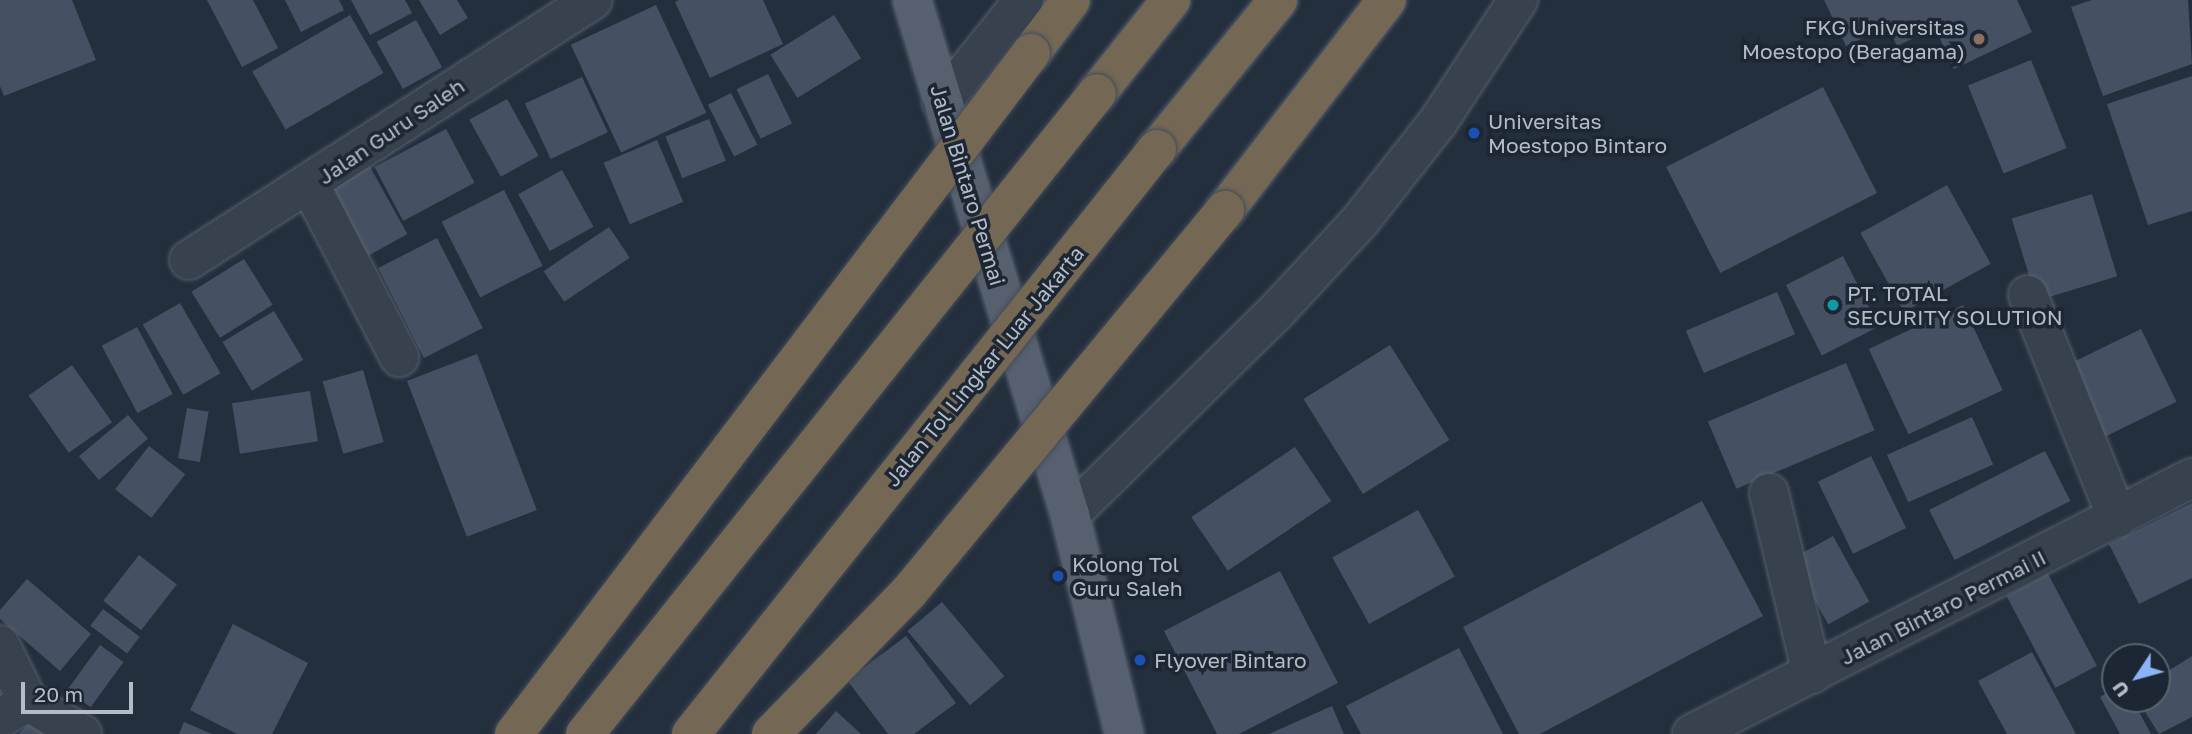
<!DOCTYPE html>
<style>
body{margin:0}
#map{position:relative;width:2192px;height:734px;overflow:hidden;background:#242f3e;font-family:"Golos Text",sans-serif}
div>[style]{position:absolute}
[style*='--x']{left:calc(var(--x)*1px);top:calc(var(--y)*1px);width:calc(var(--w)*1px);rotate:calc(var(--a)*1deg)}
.building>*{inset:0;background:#455162;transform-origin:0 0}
.roads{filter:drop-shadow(0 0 2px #565f6c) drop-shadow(0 0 2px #565f6c)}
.minor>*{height:38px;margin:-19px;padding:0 19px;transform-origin:19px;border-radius:19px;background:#38414e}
.major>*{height:38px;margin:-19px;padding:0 19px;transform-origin:19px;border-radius:19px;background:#56606e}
.highway>*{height:38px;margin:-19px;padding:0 19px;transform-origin:19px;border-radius:19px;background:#746855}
.bridges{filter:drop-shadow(0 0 2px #434c59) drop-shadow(0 0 2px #434c59)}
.highway-bridge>*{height:38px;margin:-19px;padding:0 19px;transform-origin:19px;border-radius:19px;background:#746855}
.dots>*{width:19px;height:19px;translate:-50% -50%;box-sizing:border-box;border:4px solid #1d2633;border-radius:50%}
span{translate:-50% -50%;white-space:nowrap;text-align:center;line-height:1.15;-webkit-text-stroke:7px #1d2633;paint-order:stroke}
.poi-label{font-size:21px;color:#b4bcc9}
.right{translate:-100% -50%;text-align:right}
.left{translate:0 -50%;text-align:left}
.street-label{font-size:21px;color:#b4bcc9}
.north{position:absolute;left:2101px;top:643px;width:70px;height:70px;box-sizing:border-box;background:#1d2633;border:2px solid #59626f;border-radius:50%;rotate:234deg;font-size:19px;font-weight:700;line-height:28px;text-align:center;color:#b4bcc9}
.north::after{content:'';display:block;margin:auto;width:24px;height:32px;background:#8ab4f8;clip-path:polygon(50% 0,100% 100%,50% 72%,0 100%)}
.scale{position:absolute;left:21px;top:682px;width:112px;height:32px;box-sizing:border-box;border:4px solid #b4bcc9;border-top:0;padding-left:9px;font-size:21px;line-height:24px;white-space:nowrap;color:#b4bcc9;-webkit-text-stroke:5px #1d2633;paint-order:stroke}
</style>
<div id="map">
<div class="building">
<i style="clip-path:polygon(0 0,72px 0,96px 60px,4px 96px,0 86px)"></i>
<i style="clip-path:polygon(207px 0,253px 0,278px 48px,242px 67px)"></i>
<i style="clip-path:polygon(285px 0,339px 0,344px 10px,301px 32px)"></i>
<i style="clip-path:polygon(351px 0,405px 0,412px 13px,370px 35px)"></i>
<i style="clip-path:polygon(419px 0,457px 0,468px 18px,440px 35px)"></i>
<i style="clip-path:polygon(679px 0,763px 0,783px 44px,710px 78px,675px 2px)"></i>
<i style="clip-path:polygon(1824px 0,2017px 0,2032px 32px,1954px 69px,1935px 28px,1897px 46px,1888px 26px,1846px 46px)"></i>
<i style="clip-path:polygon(2092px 0,2188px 0,2192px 64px,2103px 96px,2071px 7px)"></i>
<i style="left:656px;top:5px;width:119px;height:94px;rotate:65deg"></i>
<i style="left:350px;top:15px;width:67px;height:113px;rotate:60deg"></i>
<i style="left:834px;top:15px;width:51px;height:75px;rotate:58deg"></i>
<i style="left:416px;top:20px;width:54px;height:45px;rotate:61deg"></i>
<i style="left:2031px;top:60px;width:95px;height:68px;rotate:68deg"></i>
<i style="left:768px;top:74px;width:55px;height:35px;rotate:64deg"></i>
<i style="clip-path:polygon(2192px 76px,2192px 211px,2148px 225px,2107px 104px)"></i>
<i style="left:582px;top:77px;width:61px;height:63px;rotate:65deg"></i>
<i style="left:1823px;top:87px;width:119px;height:176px;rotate:63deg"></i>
<i style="left:731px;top:93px;width:58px;height:26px;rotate:63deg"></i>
<i style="left:507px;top:99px;width:65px;height:43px;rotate:61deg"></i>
<i style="left:709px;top:119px;width:45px;height:47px;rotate:68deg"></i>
<i style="left:446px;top:129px;width:61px;height:81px;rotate:62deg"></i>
<i style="left:657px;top:140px;width:67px;height:58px;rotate:67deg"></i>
<i style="left:369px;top:165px;width:79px;height:48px;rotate:61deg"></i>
<i style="left:562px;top:170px;width:65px;height:50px;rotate:61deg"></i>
<i style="left:1947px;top:185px;width:90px;height:99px;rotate:61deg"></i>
<i style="left:504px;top:190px;width:85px;height:70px;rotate:63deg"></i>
<i style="left:2092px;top:194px;width:86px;height:84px;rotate:73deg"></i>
<i style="left:609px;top:227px;width:37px;height:79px;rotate:56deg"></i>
<i style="left:437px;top:238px;width:101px;height:66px;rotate:63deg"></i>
<i style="left:1843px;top:256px;width:79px;height:64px;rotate:63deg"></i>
<i style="left:244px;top:259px;width:54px;height:62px;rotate:58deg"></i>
<i style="left:1777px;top:292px;width:46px;height:99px;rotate:67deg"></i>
<i style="left:180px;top:303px;width:81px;height:43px;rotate:60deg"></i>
<i style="left:1963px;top:305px;width:94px;height:104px;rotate:65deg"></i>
<i style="left:274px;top:311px;width:57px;height:60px;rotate:59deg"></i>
<i style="left:137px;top:327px;width:76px;height:40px;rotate:62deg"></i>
<i style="left:2141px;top:329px;width:81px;height:86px;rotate:64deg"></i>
<i style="left:1390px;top:345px;width:112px;height:102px;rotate:58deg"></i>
<i style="left:477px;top:354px;width:167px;height:75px;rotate:69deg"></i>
<i style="left:1846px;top:363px;width:73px;height:150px;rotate:67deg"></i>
<i style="left:72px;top:365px;width:70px;height:53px;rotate:55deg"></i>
<i style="left:363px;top:370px;width:75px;height:42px;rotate:74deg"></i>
<i style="left:310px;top:391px;width:51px;height:79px;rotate:81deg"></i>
<i style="left:187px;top:408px;width:22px;height:51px;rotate:10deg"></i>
<i style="left:128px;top:415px;width:31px;height:64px;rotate:50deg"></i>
<i style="left:1972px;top:417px;width:52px;height:93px;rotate:66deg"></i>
<i style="left:149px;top:446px;width:46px;height:55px;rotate:38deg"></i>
<i style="left:1295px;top:447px;width:65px;height:125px;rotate:56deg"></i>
<i style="left:2045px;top:451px;width:56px;height:130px;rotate:63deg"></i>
<i style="left:1871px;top:456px;width:80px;height:59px;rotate:64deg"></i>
<i style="clip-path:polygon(1702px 501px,1763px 616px,1540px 734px,1519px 734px,1463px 627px)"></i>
<i style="clip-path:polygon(2192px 503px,2192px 578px,2139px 604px,2109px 544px)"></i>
<i style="left:1418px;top:510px;width:76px;height:98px;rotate:61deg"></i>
<i style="left:1833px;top:536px;width:75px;height:47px;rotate:61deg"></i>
<i style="left:139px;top:555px;width:48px;height:58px;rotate:38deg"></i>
<i style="clip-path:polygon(1280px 571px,1338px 683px,1239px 734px,1217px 734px,1164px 631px)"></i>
<i style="left:2048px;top:574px;width:104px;height:47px;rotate:62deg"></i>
<i style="clip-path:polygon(27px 579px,91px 634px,60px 671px,0 619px,0 610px)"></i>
<i style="left:942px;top:602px;width:97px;height:45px;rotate:50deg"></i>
<i style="left:103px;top:609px;width:46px;height:21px;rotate:37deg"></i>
<i style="clip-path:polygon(233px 624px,308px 663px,272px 734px,237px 734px,190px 710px)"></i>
<i style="clip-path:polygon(906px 636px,956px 703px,914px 734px,888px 734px,847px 680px)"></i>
<i style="left:100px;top:645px;width:29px;height:56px;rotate:36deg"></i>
<i style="clip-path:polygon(1459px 648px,1503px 734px,1361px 734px,1346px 706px)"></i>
<i style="clip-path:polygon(2032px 652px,2076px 734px,2007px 734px,1978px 681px)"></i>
<i style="clip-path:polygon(2192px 656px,2192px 717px,2159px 734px,2137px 699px,2157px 699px,2157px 678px)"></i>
<i style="clip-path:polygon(2115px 688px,2115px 699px,2132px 699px,2151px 734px,2120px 734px,2100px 697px)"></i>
<i style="clip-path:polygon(1332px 706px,1344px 734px,1269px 734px)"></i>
<i style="clip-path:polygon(836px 711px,861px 734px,816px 734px)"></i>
<i style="clip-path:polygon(36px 714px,60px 734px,19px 734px)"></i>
<i style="clip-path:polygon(184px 722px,212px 734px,179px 734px)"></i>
</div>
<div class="roads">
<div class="minor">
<i style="--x:942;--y:102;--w:131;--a:-51.2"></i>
<i style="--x:310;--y:185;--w:194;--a:62.6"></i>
<i style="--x:189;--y:260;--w:480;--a:-32.8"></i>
<i style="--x:2028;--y:295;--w:240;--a:68.2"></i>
<i style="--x:1769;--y:493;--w:186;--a:76.6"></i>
<i style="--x:1070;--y:515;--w:291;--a:-44.6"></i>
<i style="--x:1277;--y:311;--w:122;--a:-47.3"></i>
<i style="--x:1360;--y:221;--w:126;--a:-51.8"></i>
<i style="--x:1438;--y:122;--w:146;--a:-56.7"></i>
<i style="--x:0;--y:645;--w:64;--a:63.8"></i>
<i style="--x:28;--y:702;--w:32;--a:150"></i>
<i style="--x:28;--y:702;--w:63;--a:30.7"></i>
<i style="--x:1692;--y:734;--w:562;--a:-27.11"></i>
</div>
<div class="major">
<i style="--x:912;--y:0;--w:539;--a:72.94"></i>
<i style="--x:1070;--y:515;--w:226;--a:76.1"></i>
</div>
<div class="highway">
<i style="--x:1031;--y:53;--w:66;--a:-53"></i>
<i style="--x:1097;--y:93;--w:119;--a:-51.5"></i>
<i style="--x:1157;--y:149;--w:192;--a:-50.9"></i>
<i style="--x:1225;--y:210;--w:265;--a:-52.4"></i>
</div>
</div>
<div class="bridges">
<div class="highway-bridge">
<i style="--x:514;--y:734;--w:855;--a:-52.8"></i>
<i style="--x:585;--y:734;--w:820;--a:-51.38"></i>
<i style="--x:691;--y:734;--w:748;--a:-51.46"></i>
<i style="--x:771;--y:734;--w:198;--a:-45.8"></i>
<i style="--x:909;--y:592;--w:496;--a:-50.4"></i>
</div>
</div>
<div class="dots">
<i style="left:1979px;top:39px;background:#8d6e63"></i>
<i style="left:1474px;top:133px;background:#1a4fb4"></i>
<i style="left:1833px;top:305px;background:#0f9aa8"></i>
<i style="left:1058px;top:576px;background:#1a4fb4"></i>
<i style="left:1140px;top:660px;background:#1a4fb4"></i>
</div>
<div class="poi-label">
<span class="right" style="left:1965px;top:39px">FKG Universitas<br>Moestopo (Beragama)</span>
<span class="left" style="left:1488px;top:133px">Universitas<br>Moestopo Bintaro</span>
<span class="left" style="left:1847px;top:305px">PT. TOTAL<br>SECURITY SOLUTION</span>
<span class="left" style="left:1072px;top:576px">Kolong Tol<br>Guru Saleh</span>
<span class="left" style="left:1154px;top:660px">Flyover Bintaro</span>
</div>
<div class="street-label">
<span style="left:391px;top:131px;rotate:-34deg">Jalan Guru Saleh</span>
<span style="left:968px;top:185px;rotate:73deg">Jalan Bintaro Permai</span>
<span style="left:984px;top:366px;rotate:-51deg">Jalan Tol Lingkar Luar Jakarta</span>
<span style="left:1943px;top:607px;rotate:-27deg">Jalan Bintaro Permai II</span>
</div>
<div class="north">U</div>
<div class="scale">20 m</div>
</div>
